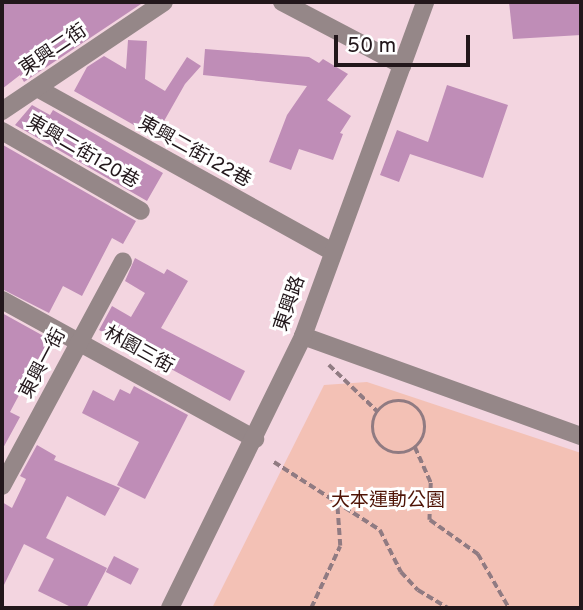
<!DOCTYPE html>
<meta charset="utf-8">
<style>
body{margin:0}
#map{position:relative;width:583px;height:610px;overflow:hidden;background:#f3d5e0;font-family:Overpass,"Noto Sans TC",sans-serif}
div>[style]{position:absolute}
[style*='--x']{left:calc(var(--x)*1px);top:calc(var(--y)*1px);width:calc(var(--w)*1px);rotate:calc(var(--a)*1deg)}
.green>*{inset:0;background:#f3c1b5}
.building>*{inset:0;background:#bf8db7;transform-origin:0 0}
.path>*{height:3.5px;margin-top:-1.75px;transform-origin:0;background:repeating-linear-gradient(90deg,#907b82 0 7px,transparent 0 10.5px)}
.path>.ring{margin:-1.75px;padding:0;box-sizing:content-box;background:none;border:3.5px solid #907b82;border-radius:50%}
.minor>*{height:18px;margin:-9px;padding:0 9px;transform-origin:9px;border-radius:9px;background:#958788}
span{translate:-50% -50%;white-space:nowrap;text-align:center;line-height:1.15;-webkit-text-stroke:6px #fff;paint-order:stroke}
.street-label{font-size:19px;color:#22171b}
.park-label{font-size:19px;color:#4f1406}
.frame{position:absolute;inset:0;border:4px solid #22171b;pointer-events:none}
.scale{position:absolute;left:334px;top:35px;width:136px;height:32px;box-sizing:border-box;border:4px solid #22171b;border-top:0;padding-left:9px;font-size:21px;line-height:24px;white-space:nowrap;color:#22171b;-webkit-text-stroke:5px #fff;paint-order:stroke}
</style>
<div id="map">
<div class="green">
<i style="clip-path:polygon(367px 382px,581px 453px,581px 608px,212px 608px,324px 385px)"></i>
</div>
<div class="building">
<i style="clip-path:polygon(2px 2px,144px 2px,24px 82px,20px 75px,2px 89px)"></i>
<i style="clip-path:polygon(509px 2px,581px 2px,581px 35px,513px 39px)"></i>
<i style="clip-path:polygon(128px 40px,147px 41px,145px 79px,165px 91px,187px 57px,201px 66px,185px 84px,155px 137px,74px 91px,87px 67px,104px 56px,126px 69px)"></i>
<i style="clip-path:polygon(205px 49px,309px 57px,319px 63px,323px 59px,348px 74px,327px 100px,351px 116px,340px 133px,343px 134px,333px 160px,299px 149px,291px 170px,269px 162px,287px 115px,307px 86px,203px 75px)"></i>
<i style="clip-path:polygon(447px 85px,508px 105px,483px 178px,410px 154px,399px 182px,380px 175px,397px 130px,428px 142px)"></i>
<i style="clip-path:polygon(32px 105px,50px 115px,53px 110px,163px 173px,147px 201px,15px 125px)"></i>
<i style="clip-path:polygon(3px 145px,136px 221px,123px 244px,112px 238px,82px 296px,63px 286px,49px 313px,2px 289px)"></i>
<i style="clip-path:polygon(135px 258px,164px 274px,167px 269px,188px 281px,161px 328px,245px 371px,230px 401px,99px 330px,112px 306px,131px 317px,145px 293px,125px 281px)"></i>
<i style="clip-path:polygon(2px 313px,49px 339px,10px 412px,20px 417px,2px 450px)"></i>
<i style="clip-path:polygon(134px 386px,188px 415px,145px 499px,117px 485px,139px 442px,82px 413px,93px 390px,114px 401px,120px 389px,130px 394px)"></i>
<i style="clip-path:polygon(37px 445px,56px 456px,54px 460px,120px 488px,105px 516px,67px 496px,46px 538px,107px 568px,86px 608px,73px 608px,38px 591px,54px 559px,24px 544px,2px 589px,2px 502px,12px 508px,26px 479px,20px 476px)"></i>
<i style="left:114px;top:556px;width:28px;height:18px;rotate:27deg"></i>
</div>
<div class="path">
<i style="--x:329;--y:365;--w:68;--a:43.8"></i>
<i class="ring" style="left:373px;top:401px;width:48.5px;height:48.5px"></i>
<i style="--x:415;--y:447;--w:39;--a:66"></i>
<i style="--x:431;--y:483;--w:37;--a:92"></i>
<i style="--x:430;--y:520;--w:59;--a:35.3"></i>
<i style="--x:478;--y:554;--w:62;--a:60.1"></i>
<i style="--x:274;--y:462;--w:126;--a:32.7"></i>
<i style="--x:380;--y:530;--w:47;--a:63.4"></i>
<i style="--x:401;--y:572;--w:25;--a:47"></i>
<i style="--x:418;--y:590;--w:35;--a:31"></i>
<i style="--x:311;--y:608;--w:68;--a:-64.9"></i>
<i style="--x:340;--y:546;--w:43;--a:-94"></i>
</div>
<div class="minor">
<i style="--x:282;--y:2;--w:136;--a:27.7"></i>
<i style="--x:37;--y:88;--w:336;--a:29"></i>
<i style="--x:2;--y:111;--w:195;--a:-33.9"></i>
<i style="--x:2;--y:131;--w:160;--a:29.9"></i>
<i style="--x:2;--y:300;--w:289;--a:28.8"></i>
<i style="--x:303;--y:336;--w:295;--a:19.8"></i>
<i style="--x:2;--y:486;--w:255;--a:-61.7"></i>
<i style="--x:170;--y:608;--w:303;--a:-63.9"></i>
<i style="--x:303;--y:336;--w:356;--a:-69.9"></i>
</div>
<div class="street-label">
<span style="left:54px;top:51px;rotate:-34deg">東興二街</span>
<span style="left:82px;top:153px;rotate:30deg">東興二街120巷</span>
<span style="left:194px;top:153px;rotate:29deg">東興二街122巷</span>
<span style="left:291px;top:304px;rotate:-71deg">東興路</span>
<span style="left:138px;top:351px;rotate:29deg">林園三街</span>
<span style="left:44px;top:364px;rotate:-62deg">東興一街</span>
</div>
<div class="park-label">
<span style="left:388px;top:502px">大本運動公園</span>
</div>
<div class="frame"></div>
<div class="scale">50 m</div>
</div>
